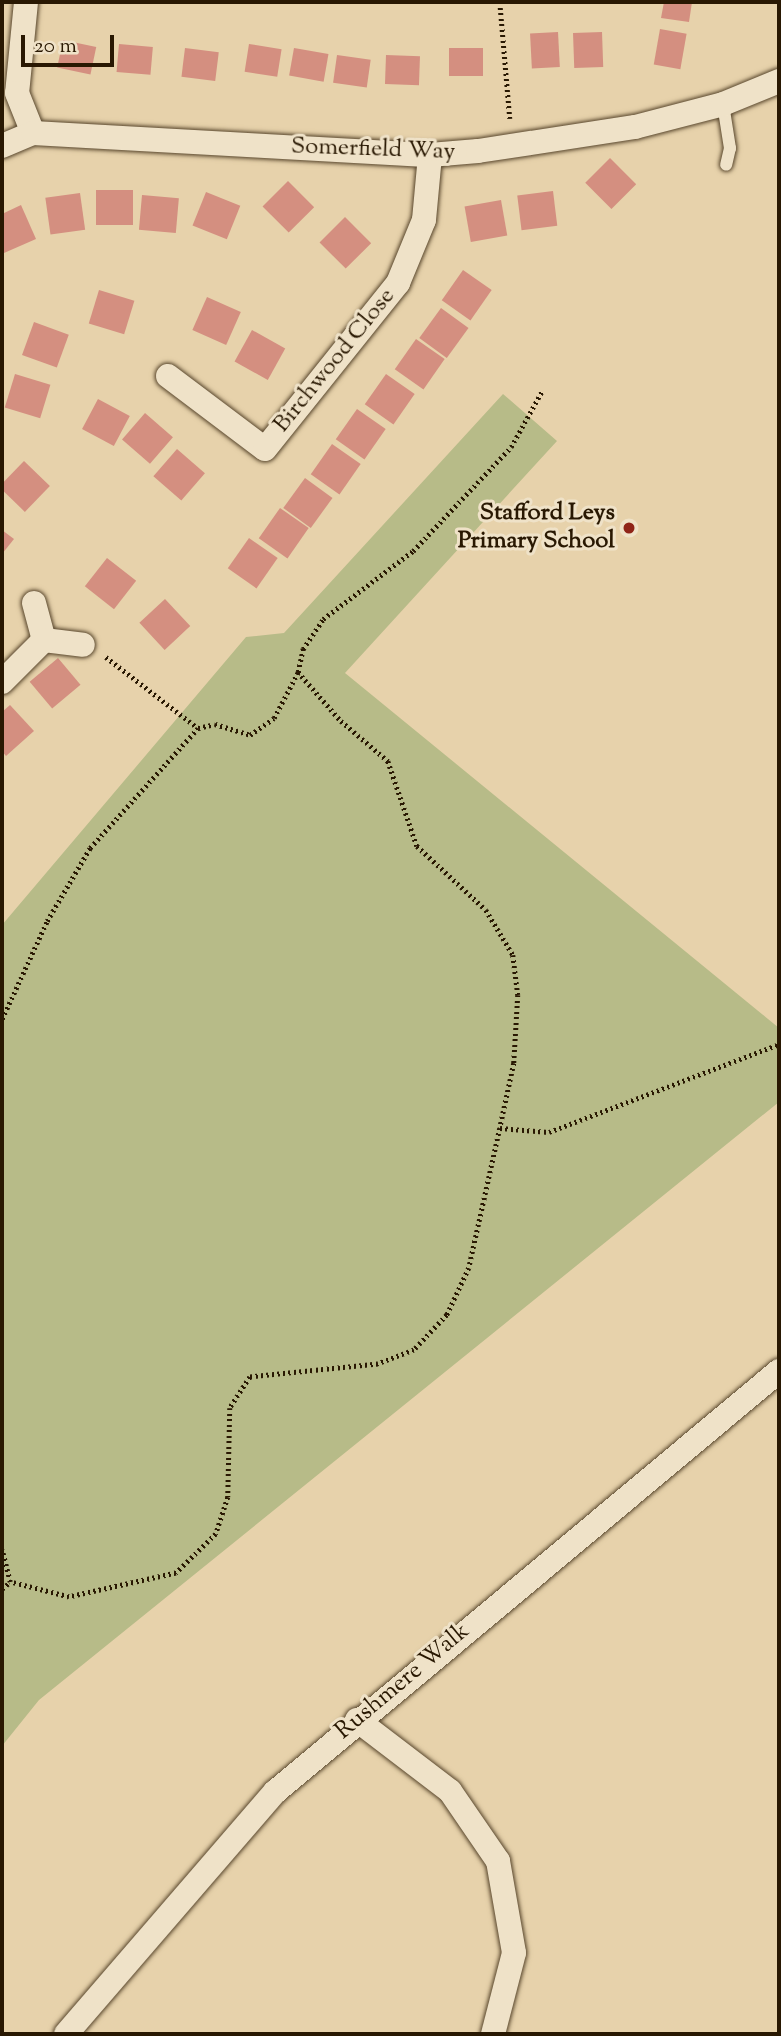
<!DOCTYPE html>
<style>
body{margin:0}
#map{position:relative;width:781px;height:2036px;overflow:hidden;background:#e7d2ab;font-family:"Sorts Mill Goudy",serif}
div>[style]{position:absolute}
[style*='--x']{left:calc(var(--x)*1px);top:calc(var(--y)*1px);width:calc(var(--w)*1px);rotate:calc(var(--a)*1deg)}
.green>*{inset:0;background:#b7bb88}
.building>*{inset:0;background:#d48f80;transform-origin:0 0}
.path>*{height:4.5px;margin-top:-2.25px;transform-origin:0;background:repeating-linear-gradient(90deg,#291802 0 2px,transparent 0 5.5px)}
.roads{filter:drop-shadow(0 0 2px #58462c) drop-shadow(0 0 2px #58462c)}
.service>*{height:12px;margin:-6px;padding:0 6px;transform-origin:6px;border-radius:6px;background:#efe2c8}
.minor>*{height:24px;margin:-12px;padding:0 12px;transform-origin:12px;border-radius:12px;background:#efe2c8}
.dots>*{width:19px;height:19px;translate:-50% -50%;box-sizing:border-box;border:4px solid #efe2c8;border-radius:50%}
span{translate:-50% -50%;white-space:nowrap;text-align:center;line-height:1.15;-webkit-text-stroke:6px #efe2c8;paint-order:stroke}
.street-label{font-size:24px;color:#291802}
.poi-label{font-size:24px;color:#291802;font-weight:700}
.right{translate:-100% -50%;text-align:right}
.frame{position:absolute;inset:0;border:4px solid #291802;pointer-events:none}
.scale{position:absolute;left:21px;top:35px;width:93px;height:32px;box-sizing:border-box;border:4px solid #291802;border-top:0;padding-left:9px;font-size:21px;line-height:24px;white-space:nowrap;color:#291802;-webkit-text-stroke:5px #efe2c8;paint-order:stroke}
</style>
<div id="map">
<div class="green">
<i style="clip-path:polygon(503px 394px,557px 441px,345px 673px,779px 1028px,779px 1102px,39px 1700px,2px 1746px,2px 925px,246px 637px,284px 633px)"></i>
</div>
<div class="building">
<i style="clip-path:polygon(664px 2px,692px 2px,689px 22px,661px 18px)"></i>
<i style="left:660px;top:29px;width:27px;height:36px;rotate:10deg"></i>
<i style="left:558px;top:32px;width:35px;height:28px;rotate:87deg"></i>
<i style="left:602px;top:32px;width:35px;height:29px;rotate:88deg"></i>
<i style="left:63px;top:40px;width:34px;height:28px;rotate:12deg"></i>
<i style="left:119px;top:44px;width:34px;height:28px;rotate:5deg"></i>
<i style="left:249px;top:44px;width:33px;height:28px;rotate:9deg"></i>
<i style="left:185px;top:48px;width:34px;height:29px;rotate:7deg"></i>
<i style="left:294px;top:48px;width:35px;height:28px;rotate:10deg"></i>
<i style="left:449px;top:48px;width:34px;height:28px"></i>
<i style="left:337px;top:55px;width:34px;height:28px;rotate:8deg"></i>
<i style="left:386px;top:55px;width:34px;height:29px;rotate:2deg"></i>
<i style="left:610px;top:158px;width:37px;height:35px;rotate:45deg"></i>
<i style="left:288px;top:181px;width:37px;height:36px;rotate:45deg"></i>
<i style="left:96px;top:190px;width:37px;height:35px"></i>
<i style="left:553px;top:191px;width:35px;height:36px;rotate:83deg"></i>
<i style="left:206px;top:192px;width:37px;height:36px;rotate:22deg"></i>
<i style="left:80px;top:193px;width:37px;height:35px;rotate:82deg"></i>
<i style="left:142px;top:195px;width:37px;height:35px;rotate:5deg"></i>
<i style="left:501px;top:200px;width:36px;height:37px;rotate:80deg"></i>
<i style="clip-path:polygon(21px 205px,36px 239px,4px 253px,2px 214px)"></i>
<i style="left:345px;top:217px;width:37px;height:36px;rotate:45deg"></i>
<i style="left:463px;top:270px;width:35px;height:37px;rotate:35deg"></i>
<i style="left:99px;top:290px;width:37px;height:35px;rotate:17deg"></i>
<i style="left:207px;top:297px;width:37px;height:36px;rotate:24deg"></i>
<i style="left:441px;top:308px;width:34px;height:37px;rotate:36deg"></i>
<i style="left:34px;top:322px;width:37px;height:35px;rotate:20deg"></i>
<i style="left:252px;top:330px;width:38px;height:36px;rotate:29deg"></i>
<i style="left:416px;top:339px;width:35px;height:37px;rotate:35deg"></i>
<i style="left:15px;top:374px;width:37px;height:35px;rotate:17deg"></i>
<i style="left:386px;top:374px;width:35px;height:37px;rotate:35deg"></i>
<i style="left:98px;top:399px;width:36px;height:34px;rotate:28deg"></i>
<i style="left:357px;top:409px;width:35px;height:37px;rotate:35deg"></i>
<i style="left:145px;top:413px;width:37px;height:35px;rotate:41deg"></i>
<i style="left:332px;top:444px;width:35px;height:37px;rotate:35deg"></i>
<i style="left:177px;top:449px;width:37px;height:36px;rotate:41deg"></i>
<i style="left:24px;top:461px;width:36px;height:36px;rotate:44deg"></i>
<i style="left:305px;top:478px;width:34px;height:37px;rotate:36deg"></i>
<i style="left:280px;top:508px;width:35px;height:37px;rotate:35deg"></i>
<i style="clip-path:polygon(2px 530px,14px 539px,2px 554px)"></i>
<i style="left:249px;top:538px;width:35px;height:37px;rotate:35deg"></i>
<i style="left:107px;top:558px;width:37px;height:36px;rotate:38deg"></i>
<i style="left:165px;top:599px;width:37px;height:35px;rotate:47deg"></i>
<i style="left:58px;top:658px;width:35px;height:37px;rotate:50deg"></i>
<i style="clip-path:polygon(10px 705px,34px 731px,6px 756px,2px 751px,2px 712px)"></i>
</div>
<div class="path">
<i style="--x:500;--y:2;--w:117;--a:85.1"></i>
<i style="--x:106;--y:657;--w:116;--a:37.7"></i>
<i style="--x:298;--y:672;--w:24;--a:-78"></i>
<i style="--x:303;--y:649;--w:36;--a:-56"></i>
<i style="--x:323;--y:619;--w:113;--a:-37.1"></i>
<i style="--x:413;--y:551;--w:143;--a:-46.7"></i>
<i style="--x:511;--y:447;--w:64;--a:-61"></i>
<i style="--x:2;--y:1019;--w:108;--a:-65.3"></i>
<i style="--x:47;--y:921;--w:85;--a:-59.5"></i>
<i style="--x:90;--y:848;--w:161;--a:-48"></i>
<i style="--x:198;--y:728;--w:17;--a:-13"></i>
<i style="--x:215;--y:724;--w:37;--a:17"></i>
<i style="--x:250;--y:735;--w:29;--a:-35"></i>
<i style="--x:274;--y:718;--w:52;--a:-62.4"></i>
<i style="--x:298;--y:672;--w:65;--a:48.7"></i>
<i style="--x:341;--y:721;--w:62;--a:40.4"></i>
<i style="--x:388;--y:761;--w:90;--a:71.2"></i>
<i style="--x:417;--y:846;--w:94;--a:42.8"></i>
<i style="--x:486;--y:910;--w:52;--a:59"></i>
<i style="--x:513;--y:955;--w:40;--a:82.9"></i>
<i style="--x:518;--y:995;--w:68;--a:93.4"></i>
<i style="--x:514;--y:1063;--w:66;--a:102.2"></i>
<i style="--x:500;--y:1128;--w:143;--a:102.5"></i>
<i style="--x:469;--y:1268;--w:52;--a:115.1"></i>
<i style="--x:447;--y:1315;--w:48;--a:133.3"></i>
<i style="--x:414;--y:1350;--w:39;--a:159"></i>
<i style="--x:378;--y:1364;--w:129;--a:174.2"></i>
<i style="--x:250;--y:1377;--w:37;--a:123"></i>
<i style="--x:230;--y:1408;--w:89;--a:91.3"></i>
<i style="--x:228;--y:1497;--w:39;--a:108"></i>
<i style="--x:216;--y:1534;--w:56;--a:135.7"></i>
<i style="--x:176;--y:1573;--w:110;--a:167.4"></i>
<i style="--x:69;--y:1597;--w:61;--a:-165.7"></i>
<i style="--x:10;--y:1582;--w:33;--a:-104"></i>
<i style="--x:500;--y:1128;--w:49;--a:4.7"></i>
<i style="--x:549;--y:1132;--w:246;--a:-20.9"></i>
<i style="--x:2;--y:1589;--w:11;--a:-41"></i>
</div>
<div class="roads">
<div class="service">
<i style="--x:723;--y:104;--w:45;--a:81"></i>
<i style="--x:730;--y:148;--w:17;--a:103"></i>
</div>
<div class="minor">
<i style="--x:26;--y:2;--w:91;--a:95.6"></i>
<i style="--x:17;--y:93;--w:43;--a:68.2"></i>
<i style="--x:2;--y:146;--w:34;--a:-23"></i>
<i style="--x:33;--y:133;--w:398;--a:3.2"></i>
<i style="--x:430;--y:155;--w:48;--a:-4.8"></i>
<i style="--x:478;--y:151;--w:159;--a:-8.7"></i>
<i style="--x:635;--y:127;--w:91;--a:-14.6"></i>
<i style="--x:723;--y:104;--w:61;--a:-22.3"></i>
<i style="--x:168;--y:376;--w:121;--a:37"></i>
<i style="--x:265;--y:449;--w:213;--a:-51.3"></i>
<i style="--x:398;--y:283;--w:68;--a:-67.6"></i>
<i style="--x:424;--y:220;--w:65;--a:-84.7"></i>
<i style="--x:34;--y:603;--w:38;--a:75"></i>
<i style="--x:44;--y:640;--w:39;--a:7"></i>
<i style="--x:2;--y:682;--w:59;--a:-45"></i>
<i style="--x:357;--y:1720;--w:117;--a:37.4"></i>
<i style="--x:450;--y:1791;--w:85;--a:55.6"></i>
<i style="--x:498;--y:1861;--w:93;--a:80.1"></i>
<i style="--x:514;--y:1953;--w:84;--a:104.5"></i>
<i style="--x:66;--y:2034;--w:320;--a:-49.2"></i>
<i style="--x:275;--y:1792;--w:657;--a:-39.87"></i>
</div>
</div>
<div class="dots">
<i style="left:629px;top:528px;background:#8f2418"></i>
</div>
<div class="street-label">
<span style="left:373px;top:150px;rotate:2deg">Somerfield Way</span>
<span style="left:335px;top:361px;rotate:-51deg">Birchwood Close</span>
<span style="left:403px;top:1682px;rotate:-40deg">Rushmere Walk</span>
</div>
<div class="poi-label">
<span class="right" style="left:615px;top:528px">Stafford Leys<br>Primary School</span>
</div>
<div class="frame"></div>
<div class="scale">20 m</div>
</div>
